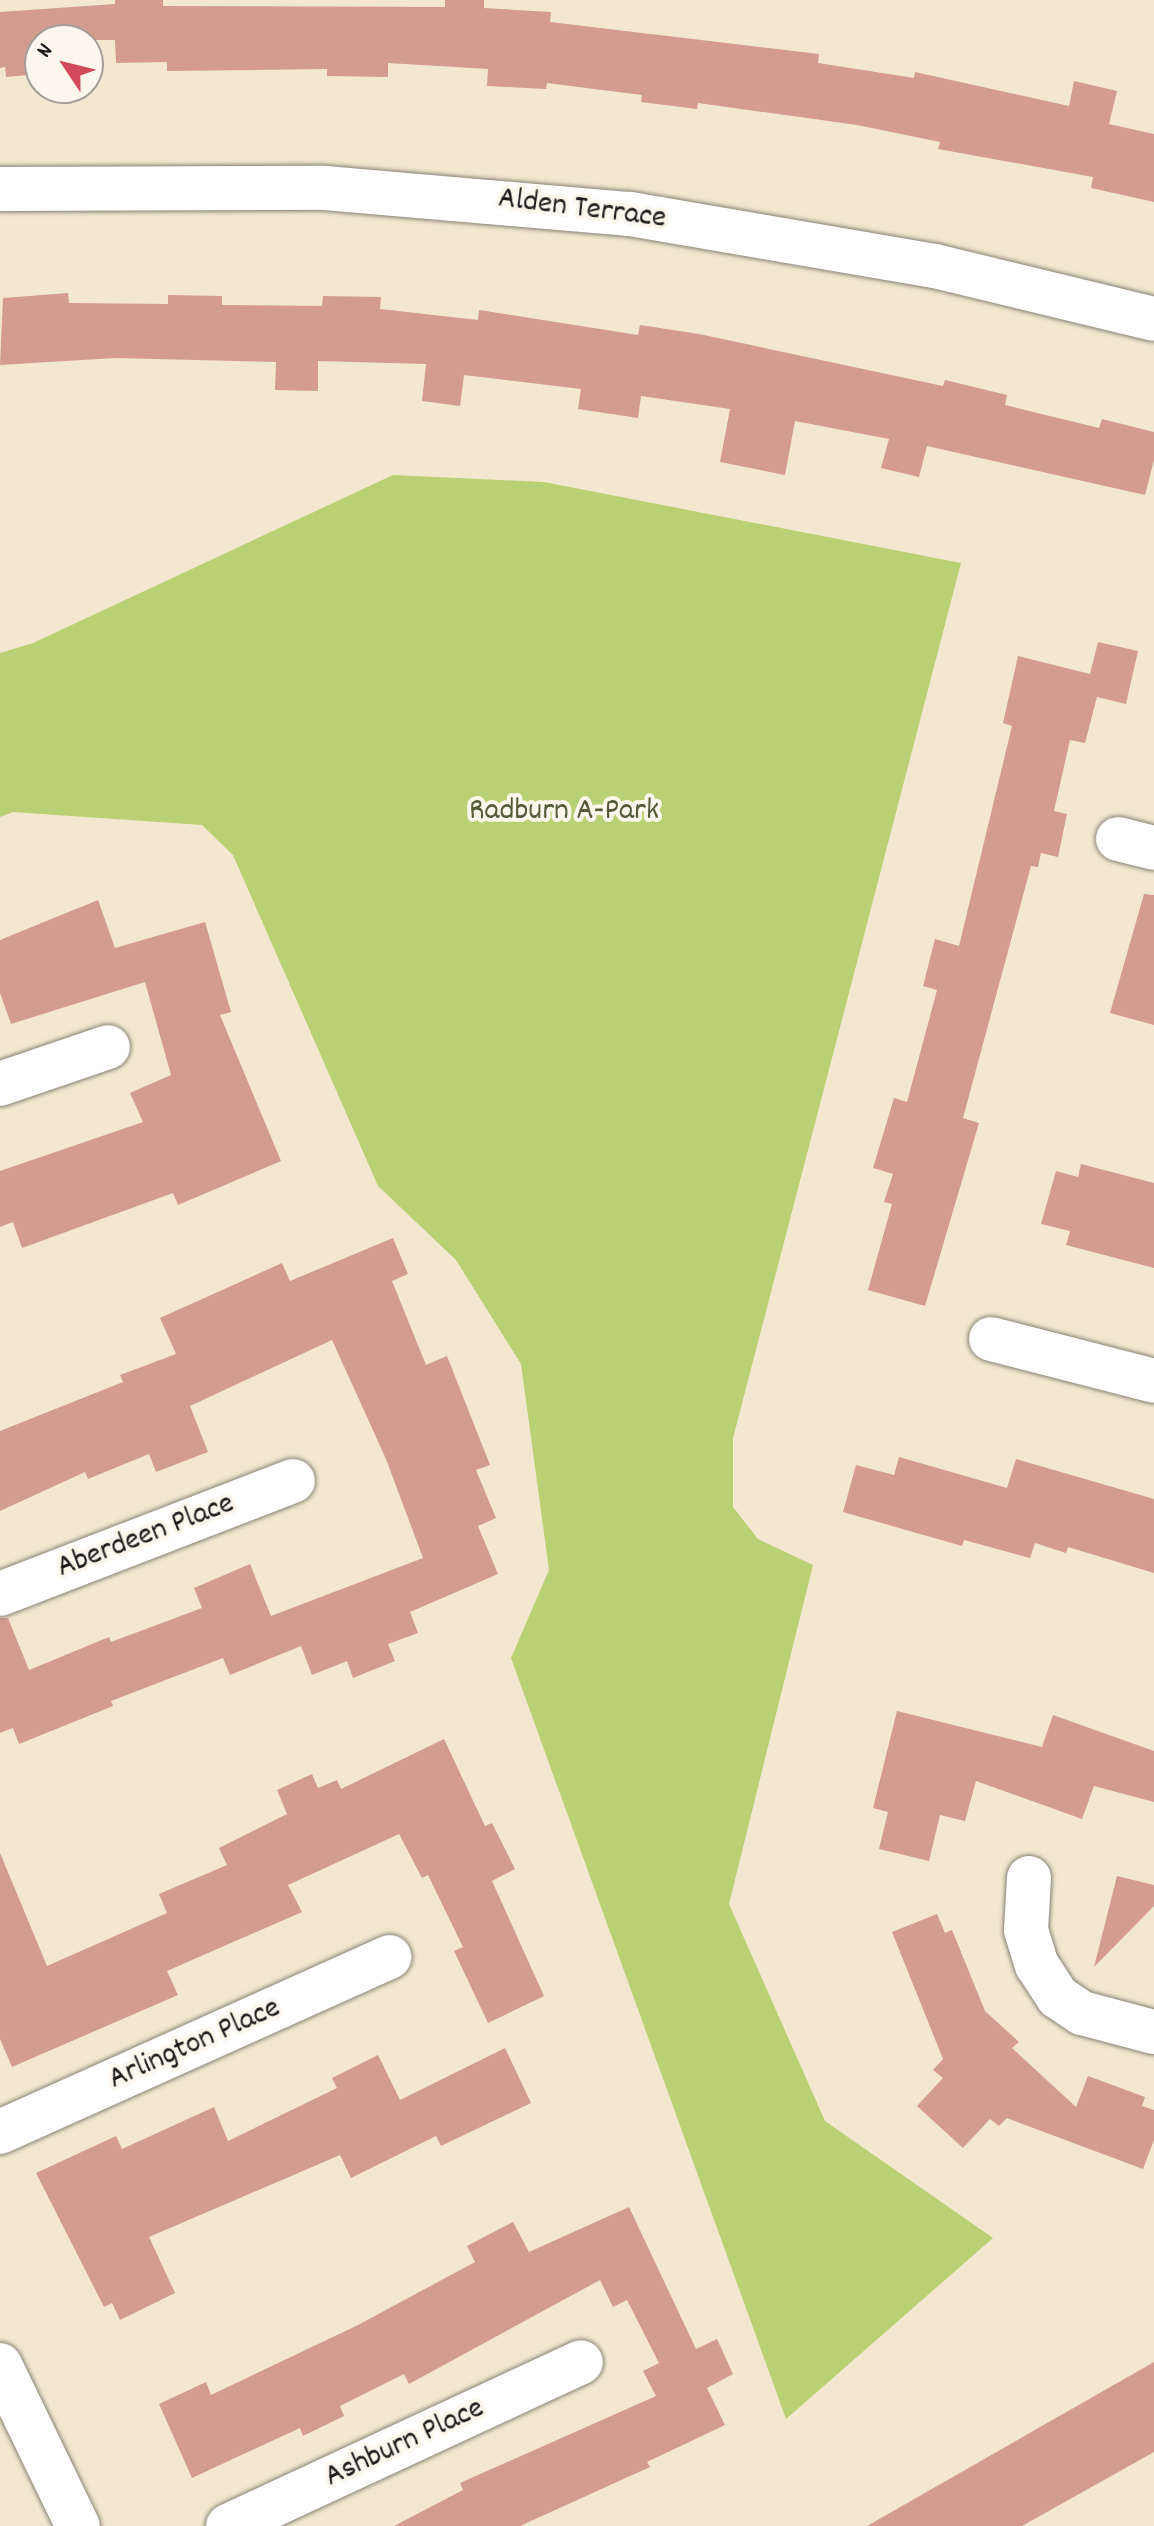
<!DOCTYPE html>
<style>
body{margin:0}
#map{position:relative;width:1154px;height:2526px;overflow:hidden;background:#f3e8cf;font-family:Dekko,sans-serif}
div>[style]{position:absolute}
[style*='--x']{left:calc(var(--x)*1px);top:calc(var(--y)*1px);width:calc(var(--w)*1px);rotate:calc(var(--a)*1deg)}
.green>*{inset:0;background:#bad074}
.building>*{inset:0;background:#d49b8f}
.roads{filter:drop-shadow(0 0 2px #888276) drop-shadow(0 0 2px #888276)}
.minor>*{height:44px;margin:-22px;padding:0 22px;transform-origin:22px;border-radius:22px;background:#fff}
span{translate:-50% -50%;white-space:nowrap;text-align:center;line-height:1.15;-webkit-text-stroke:8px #fbf7ec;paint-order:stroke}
.street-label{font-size:32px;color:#1c1c1c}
.park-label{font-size:32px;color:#535b3b}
.north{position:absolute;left:24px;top:24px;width:80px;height:80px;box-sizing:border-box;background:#fbf7ec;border:2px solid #a29f99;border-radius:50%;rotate:305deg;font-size:22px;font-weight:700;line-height:32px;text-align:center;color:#1c1c1c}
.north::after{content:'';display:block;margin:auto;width:28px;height:36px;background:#d1495b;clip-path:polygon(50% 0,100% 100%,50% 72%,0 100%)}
</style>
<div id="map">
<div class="green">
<i style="clip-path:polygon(393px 475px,544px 482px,961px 563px,733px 1438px,733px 1507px,758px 1539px,813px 1565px,729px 1904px,825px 2121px,993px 2238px,786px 2419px,511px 1658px,549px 1570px,521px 1364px,456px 1260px,378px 1186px,233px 855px,202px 825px,13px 812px,0 817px,0 653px,33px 643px)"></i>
</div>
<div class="building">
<i style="clip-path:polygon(115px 0,163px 0,163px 6px,445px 7px,445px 0,484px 0,484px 8px,551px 12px,550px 22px,819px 54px,818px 63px,914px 78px,915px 72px,1069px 106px,1074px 81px,1117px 91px,1109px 124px,1154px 134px,1154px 202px,1091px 188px,1093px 177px,938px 149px,940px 142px,857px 125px,698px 103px,697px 109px,641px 102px,642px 95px,547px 83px,546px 89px,487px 86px,488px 69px,388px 63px,388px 77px,327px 76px,327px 69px,167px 71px,167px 62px,116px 63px,115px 40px,40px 40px,40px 74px,6px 77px,5px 67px,0 68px,0 12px,115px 4px)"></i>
<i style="clip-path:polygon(68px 293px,69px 303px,168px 304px,168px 295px,222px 296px,222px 305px,322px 306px,323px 296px,381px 297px,380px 309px,478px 320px,479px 310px,638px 335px,640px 325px,699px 334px,943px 386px,945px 380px,1007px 395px,1005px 405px,1099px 428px,1102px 419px,1154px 432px,1154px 460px,1145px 495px,927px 446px,919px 477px,881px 468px,889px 439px,795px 421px,785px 475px,720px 462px,730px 409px,641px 396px,638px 418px,578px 409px,581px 389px,464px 375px,460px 406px,422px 401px,426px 364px,318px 361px,318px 391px,275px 390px,276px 362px,115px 358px,0 365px,3px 298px)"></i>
<i style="clip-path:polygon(1098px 642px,1138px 651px,1126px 704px,1097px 697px,1085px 743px,1070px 740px,1054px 811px,1067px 814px,1058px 857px,1041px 853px,1038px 867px,1031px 866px,963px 1118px,979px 1123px,925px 1306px,868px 1290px,892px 1204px,884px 1202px,893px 1174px,873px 1168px,894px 1098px,907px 1102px,937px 990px,923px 986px,935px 939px,959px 946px,1012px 726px,1003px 723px,1018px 656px,1090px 674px)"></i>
<i style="clip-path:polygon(1144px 894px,1154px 895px,1154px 1025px,1110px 1013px)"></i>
<i style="clip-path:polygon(98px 900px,115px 948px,205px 922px,231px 1012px,220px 1015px,281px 1161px,178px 1205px,173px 1193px,22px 1248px,13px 1222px,0 1227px,0 1171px,143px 1122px,130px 1093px,171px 1075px,145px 982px,11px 1024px,0 993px,0 940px)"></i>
<i style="clip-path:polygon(1081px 1164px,1154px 1183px,1154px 1268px,1066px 1245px,1070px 1231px,1041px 1224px,1056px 1171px,1078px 1177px)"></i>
<i style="clip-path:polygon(393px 1238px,408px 1274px,392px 1281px,426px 1365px,447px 1356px,490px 1465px,476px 1470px,496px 1518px,478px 1526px,498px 1574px,410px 1612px,418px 1633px,388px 1644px,395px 1661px,353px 1678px,347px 1661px,312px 1675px,301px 1646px,230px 1675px,223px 1658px,111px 1701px,113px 1706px,19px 1744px,13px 1728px,0 1733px,0 1618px,8px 1618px,29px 1670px,109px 1637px,111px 1642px,202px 1608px,194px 1588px,250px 1564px,271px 1616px,423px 1558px,386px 1459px,332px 1340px,190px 1406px,208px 1452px,156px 1472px,149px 1454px,88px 1479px,85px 1472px,0 1511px,0 1431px,123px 1382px,120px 1375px,176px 1354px,160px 1318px,282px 1263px,290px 1281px)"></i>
<i style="clip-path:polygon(899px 1457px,1007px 1488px,1016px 1459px,1154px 1499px,1154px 1573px,1068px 1547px,1066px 1553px,1035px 1543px,1030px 1558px,964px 1540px,962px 1546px,843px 1512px,856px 1465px,894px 1475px)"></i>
<i style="clip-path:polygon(897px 1711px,1042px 1747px,1053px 1715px,1154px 1751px,1154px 1802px,1094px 1786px,1082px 1819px,976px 1781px,965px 1821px,940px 1815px,929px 1861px,879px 1849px,888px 1812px,873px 1808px)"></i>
<i style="clip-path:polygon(444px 1739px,485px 1826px,492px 1823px,515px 1869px,492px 1881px,544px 1996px,488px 2023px,454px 1951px,463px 1947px,428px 1875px,422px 1878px,399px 1834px,288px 1885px,302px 1912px,167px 1971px,178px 1995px,12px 2067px,0 2039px,0 1853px,47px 1966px,167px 1913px,159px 1894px,227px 1865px,219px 1848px,287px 1814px,277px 1790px,312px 1774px,318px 1788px,337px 1780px,341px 1789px)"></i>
<i style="clip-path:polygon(1117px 1876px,1154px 1885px,1154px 1906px,1094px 1967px)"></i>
<i style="clip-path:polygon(937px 1914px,945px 1933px,952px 1930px,985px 2011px,1019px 2042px,1012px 2048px,1076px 2107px,1088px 2076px,1145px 2097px,1142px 2106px,1154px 2110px,1154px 2140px,1143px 2169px,1007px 2118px,999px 2126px,990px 2119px,963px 2148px,917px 2106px,943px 2078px,933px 2070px,943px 2059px,892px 1932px)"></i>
<i style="clip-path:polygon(505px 2048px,531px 2103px,441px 2146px,436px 2136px,351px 2178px,340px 2155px,149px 2237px,175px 2293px,120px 2320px,112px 2303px,104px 2307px,36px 2173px,116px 2136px,122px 2149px,214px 2107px,228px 2141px,337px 2088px,332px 2078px,378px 2055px,400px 2100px)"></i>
<i style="clip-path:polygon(629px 2207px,696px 2349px,717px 2339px,733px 2374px,707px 2388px,725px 2425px,647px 2462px,650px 2467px,520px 2526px,394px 2526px,463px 2490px,460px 2483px,656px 2396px,643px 2371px,659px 2363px,627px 2300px,613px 2307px,600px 2280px,409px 2384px,404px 2374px,340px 2406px,344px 2416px,303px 2436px,300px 2428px,192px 2478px,159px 2404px,206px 2382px,211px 2395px,358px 2325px,475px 2262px,467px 2246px,513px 2222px,529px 2252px)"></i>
<i style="clip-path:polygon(1154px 2362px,1154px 2452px,1022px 2526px,867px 2526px)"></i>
</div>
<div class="roads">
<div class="minor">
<i style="--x:0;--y:189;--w:325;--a:-0.2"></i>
<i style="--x:325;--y:188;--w:306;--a:4.9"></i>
<i style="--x:630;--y:214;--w:309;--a:9.7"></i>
<i style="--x:935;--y:266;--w:225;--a:13.6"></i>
<i style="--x:1118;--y:839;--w:37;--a:14"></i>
<i style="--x:0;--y:1084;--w:114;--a:-18.9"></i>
<i style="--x:991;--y:1339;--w:168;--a:14.4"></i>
<i style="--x:0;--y:1594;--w:314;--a:-21.1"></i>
<i style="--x:1029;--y:1878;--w:52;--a:93.3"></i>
<i style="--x:1026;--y:1930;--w:37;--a:73"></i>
<i style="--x:1037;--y:1965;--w:38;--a:57"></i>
<i style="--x:1058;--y:1997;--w:29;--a:34"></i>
<i style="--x:1082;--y:2013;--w:74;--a:14.8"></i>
<i style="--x:0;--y:2132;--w:427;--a:-24.2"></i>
<i style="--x:0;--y:2365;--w:179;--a:64.2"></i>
<i style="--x:228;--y:2526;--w:389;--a:-24.9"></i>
</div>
</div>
<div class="street-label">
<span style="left:582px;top:210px;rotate:7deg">Alden Terrace</span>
<span style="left:146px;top:1537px;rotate:-21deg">Aberdeen Place</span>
<span style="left:195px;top:2045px;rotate:-24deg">Arlington Place</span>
<span style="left:405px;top:2444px;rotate:-25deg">Ashburn Place</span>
</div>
<div class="park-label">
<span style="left:564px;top:812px">Radburn A-Park</span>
</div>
<div class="north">N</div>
</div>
